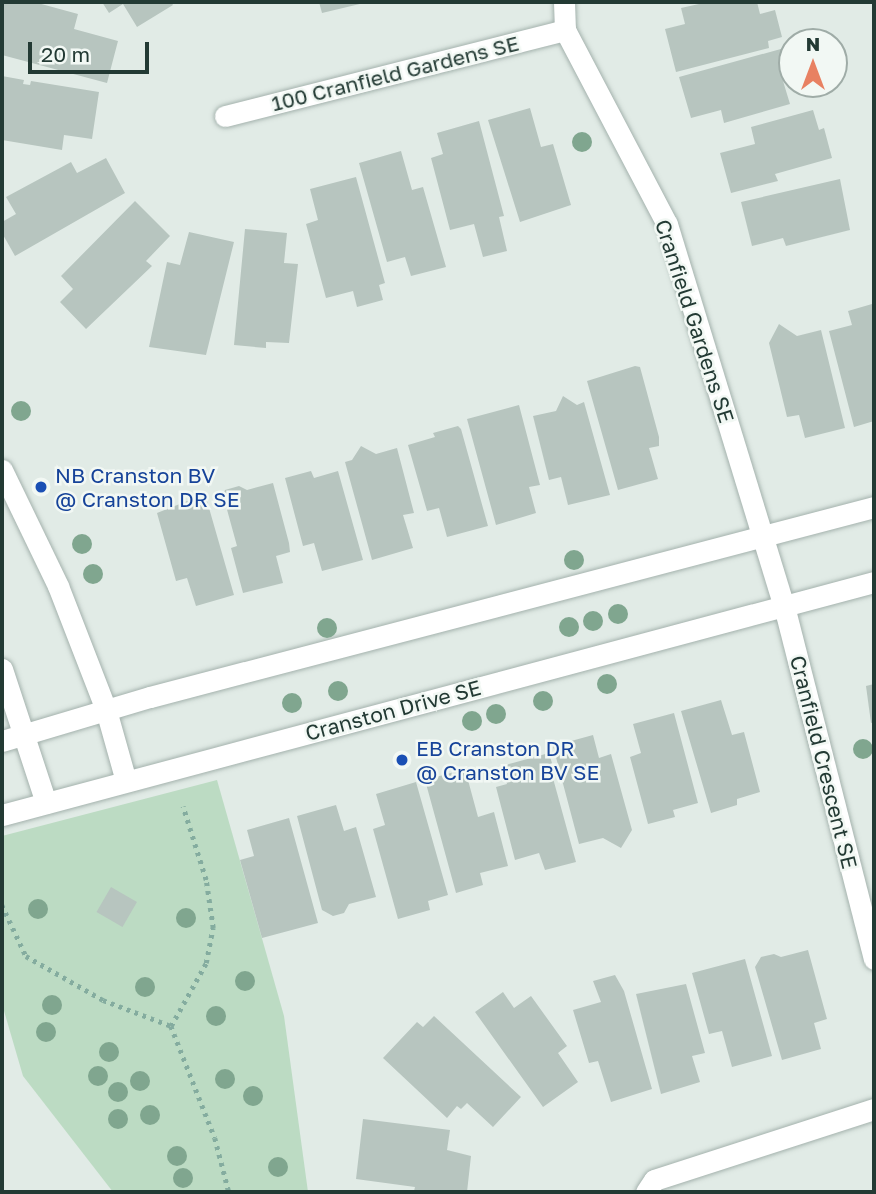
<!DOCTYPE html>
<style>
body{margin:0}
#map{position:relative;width:876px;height:1194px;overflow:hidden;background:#e1ebe6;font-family:"Golos Text",sans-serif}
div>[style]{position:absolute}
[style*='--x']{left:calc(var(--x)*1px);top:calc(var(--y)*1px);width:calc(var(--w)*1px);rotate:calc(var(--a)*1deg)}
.green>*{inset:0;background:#bcdbc3}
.building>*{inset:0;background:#b7c5bf;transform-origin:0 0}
.path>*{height:4.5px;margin-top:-2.25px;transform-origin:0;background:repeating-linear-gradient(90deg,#84ac9f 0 3.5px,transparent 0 8.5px)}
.roads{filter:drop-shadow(0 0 2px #a4b2ad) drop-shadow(0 0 2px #a4b2ad)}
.minor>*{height:21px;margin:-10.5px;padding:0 10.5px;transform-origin:10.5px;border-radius:10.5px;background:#fff}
.tertiary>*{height:21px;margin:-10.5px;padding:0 10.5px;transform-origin:10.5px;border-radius:10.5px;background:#fff}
.trees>*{width:20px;height:20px;margin:-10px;border-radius:50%;background:#80a68f}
.dots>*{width:19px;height:19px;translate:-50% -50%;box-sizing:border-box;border:4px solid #f2f8f4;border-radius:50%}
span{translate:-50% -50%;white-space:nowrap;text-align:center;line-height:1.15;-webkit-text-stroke:5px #f2f8f4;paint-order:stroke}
.street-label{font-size:21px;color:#233a34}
.transit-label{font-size:21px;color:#164399}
.left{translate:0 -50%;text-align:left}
.frame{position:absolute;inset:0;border:4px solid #233a34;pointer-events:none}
.north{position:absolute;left:778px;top:28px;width:70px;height:70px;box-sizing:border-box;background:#f2f8f4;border:2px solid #9faca7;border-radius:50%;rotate:0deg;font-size:19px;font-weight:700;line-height:28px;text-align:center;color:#233a34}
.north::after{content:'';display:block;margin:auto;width:24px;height:32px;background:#e88162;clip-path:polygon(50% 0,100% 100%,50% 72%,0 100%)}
.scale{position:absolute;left:28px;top:42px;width:121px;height:32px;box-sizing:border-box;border:4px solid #233a34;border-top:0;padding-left:9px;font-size:21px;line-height:24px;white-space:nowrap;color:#233a34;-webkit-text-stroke:5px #f2f8f4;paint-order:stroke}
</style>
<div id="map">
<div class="green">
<i style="clip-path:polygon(217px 780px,284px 1016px,308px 1192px,113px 1192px,23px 1076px,2px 1004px,2px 836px)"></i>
</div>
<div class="building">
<i style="clip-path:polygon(2px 2px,34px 2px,78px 14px,74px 29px,118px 41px,107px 83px,2px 55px)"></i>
<i style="clip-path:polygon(102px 2px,171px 2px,173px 5px,137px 27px,123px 4px,109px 13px)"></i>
<i style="clip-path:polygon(319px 2px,364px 2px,364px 3px,322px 13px)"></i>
<i style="clip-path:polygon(708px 2px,757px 2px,760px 14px,775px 10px,782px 37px,768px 41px,769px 48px,676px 72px,665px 29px,685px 24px,681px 8px)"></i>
<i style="clip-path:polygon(788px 47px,792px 79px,783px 81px,790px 104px,724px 123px,721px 110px,691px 118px,679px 77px)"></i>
<i style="clip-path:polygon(2px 76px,24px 80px,23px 84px,30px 85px,31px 81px,99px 92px,92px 139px,64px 135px,62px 150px,2px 140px)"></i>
<i style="clip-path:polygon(530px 108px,541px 147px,553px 144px,571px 205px,520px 222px,488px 120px)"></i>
<i style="clip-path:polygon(813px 110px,819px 130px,824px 128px,832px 158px,775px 174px,778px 181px,731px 193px,720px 153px,755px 144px,751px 127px)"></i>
<i style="clip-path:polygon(479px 121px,504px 216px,499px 217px,507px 251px,483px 257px,474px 224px,450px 230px,431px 158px,443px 154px,437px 133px)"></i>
<i style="clip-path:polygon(401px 151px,412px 190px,423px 187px,446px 267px,411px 276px,405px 257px,387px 262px,359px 163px)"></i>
<i style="clip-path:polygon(106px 158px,125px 193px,15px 256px,2px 233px,2px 222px,16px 214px,6px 197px,71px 162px,77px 173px)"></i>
<i style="clip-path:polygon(356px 177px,385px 283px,379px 285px,383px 300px,357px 307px,353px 291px,326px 298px,306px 224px,318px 220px,310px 189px)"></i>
<i style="clip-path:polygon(840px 179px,850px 230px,786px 246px,783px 238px,752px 246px,741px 202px)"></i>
<i style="clip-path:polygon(135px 201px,170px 236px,146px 261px,152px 266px,86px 329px,60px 302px,73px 289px,61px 276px)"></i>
<i style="clip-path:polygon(245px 229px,287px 233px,284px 263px,298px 264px,289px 343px,266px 342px,266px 348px,234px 345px)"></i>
<i style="clip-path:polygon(189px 232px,234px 242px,206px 355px,149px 347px,167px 262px,180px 265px)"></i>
<i style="clip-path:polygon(872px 304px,874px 421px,854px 427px,829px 331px,852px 325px,848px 311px)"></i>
<i style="clip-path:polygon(779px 324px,797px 336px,821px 330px,845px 428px,805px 438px,799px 415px,787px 417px,769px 343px)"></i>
<i style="clip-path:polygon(635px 366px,640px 367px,659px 437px,659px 446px,649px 448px,658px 479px,618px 490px,587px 381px)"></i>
<i style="clip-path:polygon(563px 396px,577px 405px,584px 402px,610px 495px,568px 505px,561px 477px,549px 480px,533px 416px,556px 411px)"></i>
<i style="clip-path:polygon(519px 405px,540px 485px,529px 487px,536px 513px,496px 525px,467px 419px)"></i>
<i style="clip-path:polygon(458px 426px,461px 429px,488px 526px,447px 537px,439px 508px,427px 511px,408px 445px,435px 437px,433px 433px)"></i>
<i style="clip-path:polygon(361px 446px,376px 454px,397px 448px,414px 513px,403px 515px,413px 548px,372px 560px,345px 462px,352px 460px)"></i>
<i style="clip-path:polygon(311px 471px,314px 478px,338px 471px,363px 560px,322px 571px,314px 543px,303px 546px,285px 478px)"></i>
<i style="clip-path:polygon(273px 483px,289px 543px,290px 552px,276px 556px,283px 583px,243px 593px,231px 548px,237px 546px,223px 495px,225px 490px,239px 486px,247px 490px)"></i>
<i style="clip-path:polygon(205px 494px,234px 595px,196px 606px,187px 578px,176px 581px,157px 513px)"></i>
<i style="clip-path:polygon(874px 684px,874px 722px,871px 723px,866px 686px)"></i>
<i style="clip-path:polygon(721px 700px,732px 735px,744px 732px,760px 792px,737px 799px,737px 805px,711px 813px,681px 711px)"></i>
<i style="clip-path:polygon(674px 713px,698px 803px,673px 810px,675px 817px,648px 824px,630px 757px,641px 753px,633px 724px)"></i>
<i style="clip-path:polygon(593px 735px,599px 758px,611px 754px,632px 830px,621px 848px,603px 838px,579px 844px,553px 746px)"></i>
<i style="clip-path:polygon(549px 753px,554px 770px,551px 771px,576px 862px,545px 870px,539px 853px,515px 860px,496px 787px,507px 784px,502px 766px)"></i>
<i style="clip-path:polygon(465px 769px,478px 817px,494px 812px,508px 866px,480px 873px,483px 885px,456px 893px,425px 780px)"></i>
<i style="clip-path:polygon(416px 782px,448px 895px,428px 901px,430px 910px,398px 919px,373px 829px,385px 825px,376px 794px)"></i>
<i style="clip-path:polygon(336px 805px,344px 831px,356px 827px,376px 897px,349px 904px,344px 913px,333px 916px,322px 910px,297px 816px)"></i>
<i style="clip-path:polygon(289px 818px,318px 923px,262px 938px,240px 860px,254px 856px,247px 830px)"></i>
<i style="left:111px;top:887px;width:30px;height:29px;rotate:30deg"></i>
<i style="clip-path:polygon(808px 950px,827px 1019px,814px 1023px,821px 1049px,782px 1060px,755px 967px,761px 957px,774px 954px,781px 957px)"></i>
<i style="clip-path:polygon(745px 959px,772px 1056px,732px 1067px,722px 1031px,709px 1034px,692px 973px)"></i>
<i style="clip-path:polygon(615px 975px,624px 991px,652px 1089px,611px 1102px,598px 1061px,589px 1063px,573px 1010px,601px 1002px,593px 981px)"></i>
<i style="clip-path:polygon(686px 984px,705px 1053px,692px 1056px,700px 1082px,661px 1094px,636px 994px)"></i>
<i style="clip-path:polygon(503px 992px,514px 1008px,531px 996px,567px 1046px,558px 1053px,578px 1082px,543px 1107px,475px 1012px)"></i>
<i style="clip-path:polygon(434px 1016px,521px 1097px,493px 1127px,467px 1103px,461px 1109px,457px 1106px,447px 1118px,383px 1058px,417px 1022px,423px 1027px)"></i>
<i style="clip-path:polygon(363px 1119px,450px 1130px,447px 1150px,471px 1156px,467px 1192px,414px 1191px,415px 1187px,356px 1179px)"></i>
</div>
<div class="path">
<i style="--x:2;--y:905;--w:56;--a:64.8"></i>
<i style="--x:26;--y:956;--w:89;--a:29.7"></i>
<i style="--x:103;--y:1000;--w:73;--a:20.9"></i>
<i style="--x:171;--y:1026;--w:120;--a:68.6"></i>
<i style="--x:215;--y:1138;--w:56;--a:75.5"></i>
<i style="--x:171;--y:1026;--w:72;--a:-60.9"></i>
<i style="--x:206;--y:963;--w:36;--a:-79"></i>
<i style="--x:213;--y:928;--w:49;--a:-98.3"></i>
<i style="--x:206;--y:880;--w:77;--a:-107.5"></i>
</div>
<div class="roads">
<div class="minor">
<i style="--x:564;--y:2;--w:28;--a:88"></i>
<i style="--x:565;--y:30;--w:219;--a:62.3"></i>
<i style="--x:667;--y:224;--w:400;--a:73"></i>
<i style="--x:784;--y:606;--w:364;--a:75.7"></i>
<i style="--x:225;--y:116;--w:351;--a:-14.2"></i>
<i style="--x:646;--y:1192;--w:14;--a:-56"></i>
<i style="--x:654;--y:1180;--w:231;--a:-17.9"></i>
</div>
<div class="tertiary">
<i style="--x:2;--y:470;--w:129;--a:64.2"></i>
<i style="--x:58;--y:586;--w:133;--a:68.8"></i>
<i style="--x:106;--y:710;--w:74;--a:74.3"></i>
<i style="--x:2;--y:669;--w:141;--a:71.8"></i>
<i style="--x:2;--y:741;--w:154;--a:-16.6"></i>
<i style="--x:150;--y:697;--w:749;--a:-14.7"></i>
<i style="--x:2;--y:815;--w:903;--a:-14.96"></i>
</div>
</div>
<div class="trees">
<i style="left:582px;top:142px"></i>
<i style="left:21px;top:411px"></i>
<i style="left:82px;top:544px"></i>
<i style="left:574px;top:560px"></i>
<i style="left:93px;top:574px"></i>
<i style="left:618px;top:614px"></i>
<i style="left:593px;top:621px"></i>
<i style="left:569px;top:627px"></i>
<i style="left:327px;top:628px"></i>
<i style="left:607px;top:684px"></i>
<i style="left:338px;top:691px"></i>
<i style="left:543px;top:701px"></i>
<i style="left:292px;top:703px"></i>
<i style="left:496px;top:714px"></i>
<i style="left:472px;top:721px"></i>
<i style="left:863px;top:749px"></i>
<i style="left:38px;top:909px"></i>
<i style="left:186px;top:918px"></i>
<i style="left:245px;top:981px"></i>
<i style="left:145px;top:987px"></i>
<i style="left:52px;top:1005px"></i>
<i style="left:216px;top:1016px"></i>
<i style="left:46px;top:1032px"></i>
<i style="left:109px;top:1052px"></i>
<i style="left:98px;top:1076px"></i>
<i style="left:225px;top:1079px"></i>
<i style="left:140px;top:1081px"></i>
<i style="left:118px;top:1092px"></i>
<i style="left:253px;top:1096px"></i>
<i style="left:150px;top:1115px"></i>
<i style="left:118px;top:1119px"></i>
<i style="left:177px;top:1156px"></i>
<i style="left:278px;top:1167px"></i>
<i style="left:183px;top:1178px"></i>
</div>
<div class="dots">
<i style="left:41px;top:487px;background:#1a4fb4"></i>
<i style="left:402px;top:760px;background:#1a4fb4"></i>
</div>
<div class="street-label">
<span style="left:395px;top:73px;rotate:-14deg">100 Cranfield Gardens SE</span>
<span style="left:695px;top:321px;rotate:72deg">Cranfield Gardens SE</span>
<span style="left:393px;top:710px;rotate:-15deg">Cranston Drive SE</span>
<span style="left:824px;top:762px;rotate:76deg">Cranfield Crescent SE</span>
</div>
<div class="transit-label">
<span class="left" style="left:55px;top:487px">NB Cranston BV<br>@ Cranston DR SE</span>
<span class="left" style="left:416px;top:760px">EB Cranston DR<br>@ Cranston BV SE</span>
</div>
<div class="frame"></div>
<div class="north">N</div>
<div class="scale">20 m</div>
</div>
